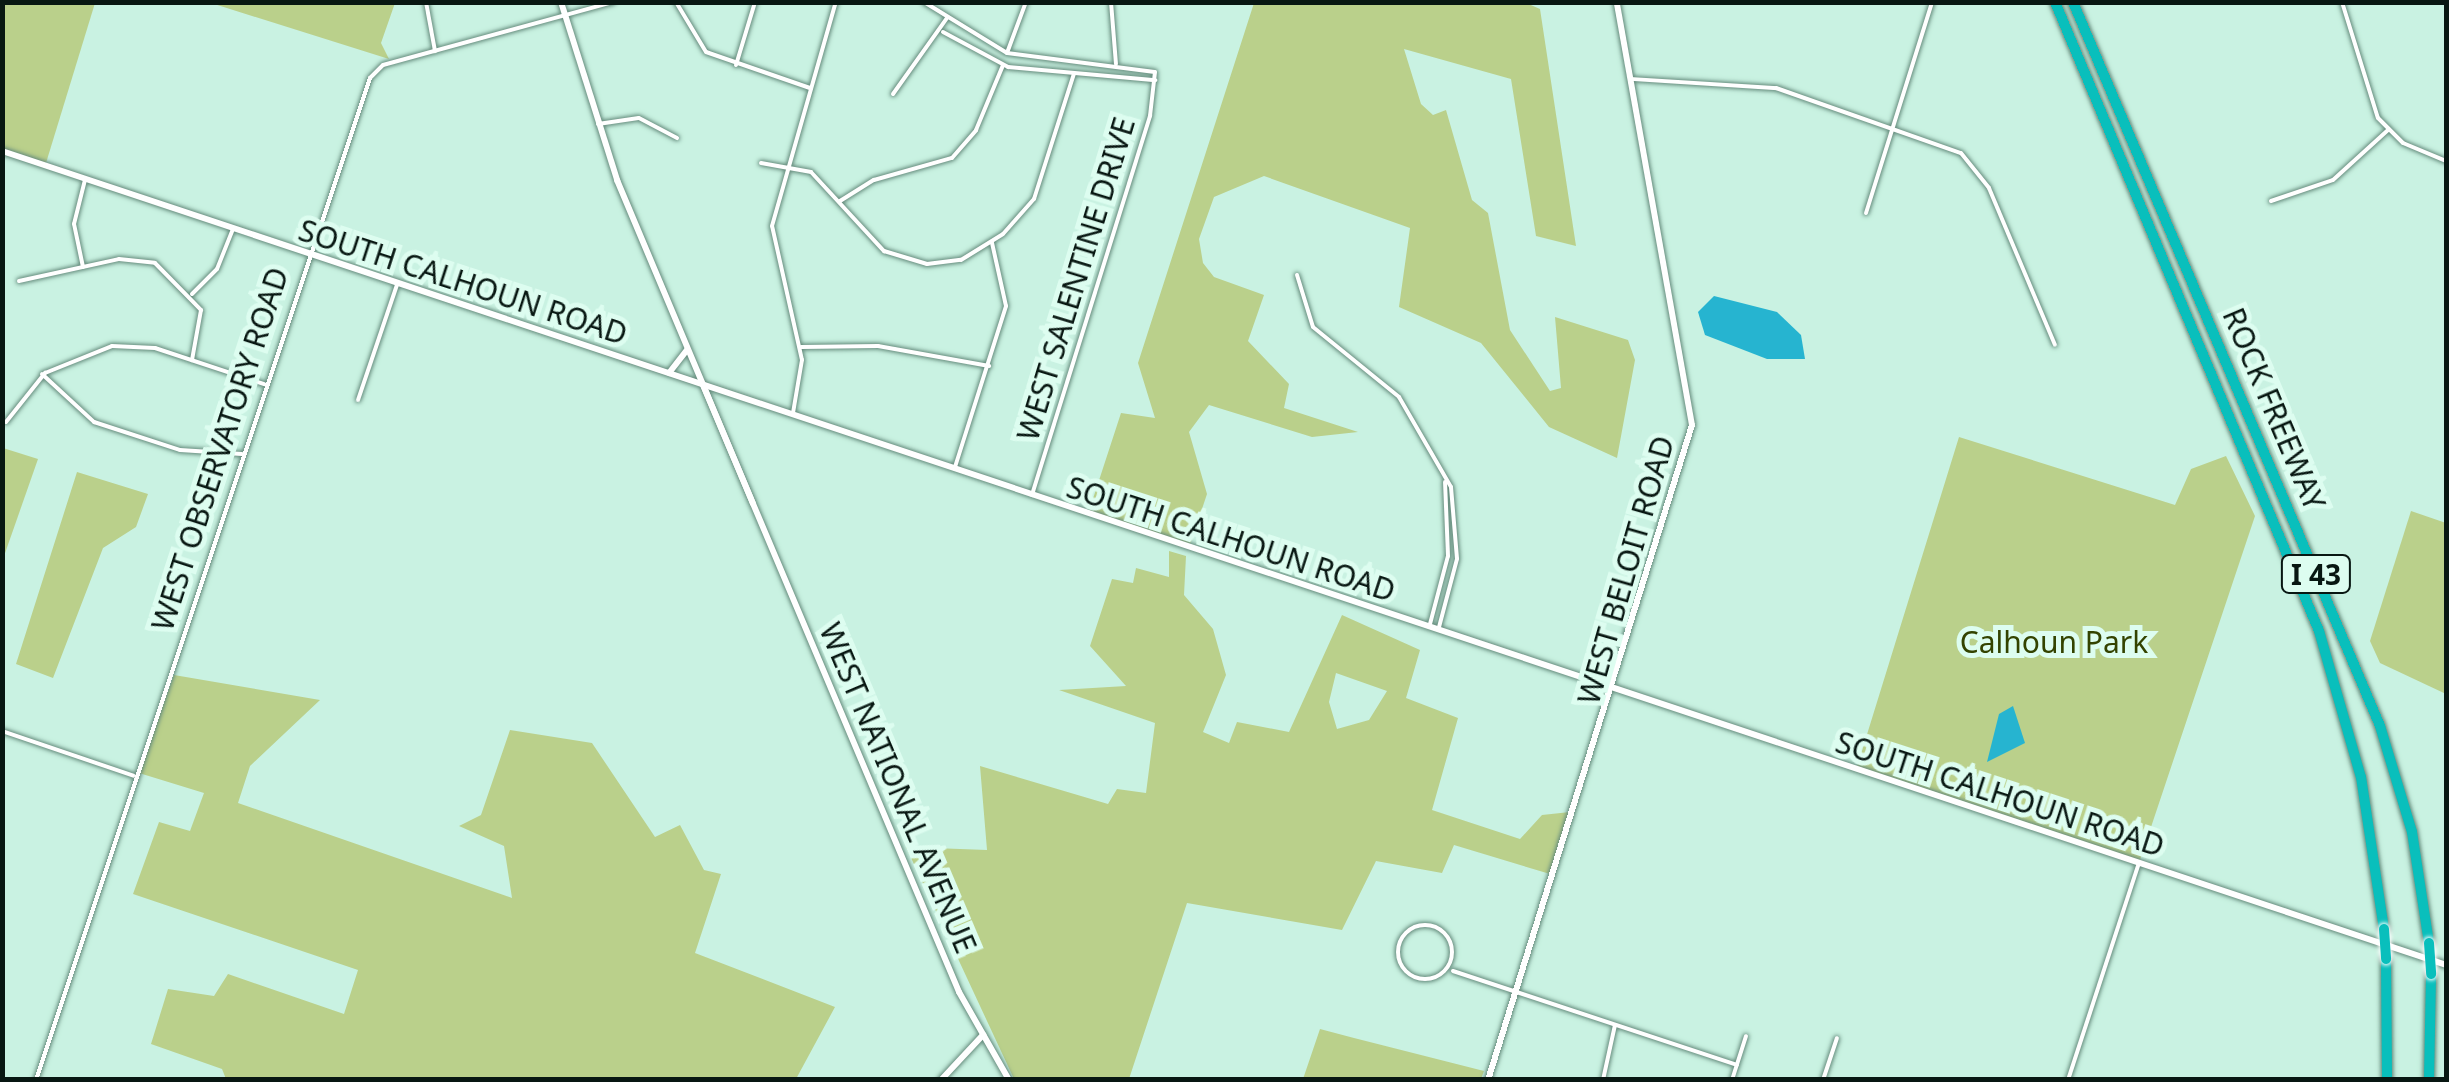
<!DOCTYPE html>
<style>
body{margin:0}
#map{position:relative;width:2449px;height:1082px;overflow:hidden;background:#c9f2e2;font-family:"Noto Sans",sans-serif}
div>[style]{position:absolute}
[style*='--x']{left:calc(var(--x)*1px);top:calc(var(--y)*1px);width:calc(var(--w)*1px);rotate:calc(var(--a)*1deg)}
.green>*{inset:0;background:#bad08b}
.water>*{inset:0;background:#26b4d0}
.roads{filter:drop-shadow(0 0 2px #658b7c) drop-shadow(0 0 2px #658b7c)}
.street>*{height:4px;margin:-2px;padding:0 2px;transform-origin:2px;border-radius:2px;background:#fff}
.street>.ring{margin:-2px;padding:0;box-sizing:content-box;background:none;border:4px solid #fff;border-radius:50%}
.secondary>*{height:6px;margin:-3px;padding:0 3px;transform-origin:3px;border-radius:3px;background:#fff}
.highway>*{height:10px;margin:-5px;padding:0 5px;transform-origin:5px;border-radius:5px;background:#09bfbc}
.bridges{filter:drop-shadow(0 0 2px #fff) drop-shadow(0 0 2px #fff)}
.highway-bridge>*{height:10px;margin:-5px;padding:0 5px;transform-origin:5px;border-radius:5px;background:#09bfbc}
span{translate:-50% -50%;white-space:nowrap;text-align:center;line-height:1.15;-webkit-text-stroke:10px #ddfdf0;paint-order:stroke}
.shield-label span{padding:2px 8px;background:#ddfdf0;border:2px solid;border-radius:8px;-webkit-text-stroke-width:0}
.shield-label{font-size:28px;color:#081712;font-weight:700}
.street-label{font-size:30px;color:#081712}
.park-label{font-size:30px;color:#334300}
.frame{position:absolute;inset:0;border:5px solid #081712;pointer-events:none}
</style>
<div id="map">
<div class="green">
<i style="clip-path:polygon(1524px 2px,1540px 9px,1576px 246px,1536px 236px,1511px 79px,1404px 49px,1421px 104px,1433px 115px,1446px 110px,1472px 200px,1488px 213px,1510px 330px,1550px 391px,1561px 388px,1555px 317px,1628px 340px,1635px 360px,1617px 458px,1549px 427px,1481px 343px,1399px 307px,1410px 228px,1264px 176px,1214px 197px,1199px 239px,1203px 263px,1214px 277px,1264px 295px,1248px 341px,1289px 384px,1284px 408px,1358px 432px,1312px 437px,1209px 405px,1189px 432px,1207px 494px,1190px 545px,1089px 511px,1121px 413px,1155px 418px,1138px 363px,1254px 3px)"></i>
<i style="clip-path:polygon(3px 3px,95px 3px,46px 163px,3px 149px)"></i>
<i style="clip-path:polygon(211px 3px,395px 3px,381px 43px,389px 59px)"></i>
<i style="clip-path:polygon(1959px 437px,2175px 505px,2191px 469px,2226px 456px,2255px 516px,2139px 863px,1856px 770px)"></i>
<i style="clip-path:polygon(3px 448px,38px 459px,3px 559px,2px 448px)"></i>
<i style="clip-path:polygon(77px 472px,148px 494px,136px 527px,103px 548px,53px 678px,16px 664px)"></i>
<i style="clip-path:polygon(2411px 511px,2446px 523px,2446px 694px,2380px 663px,2370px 641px)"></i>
<i style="clip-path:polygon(evenodd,1169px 551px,1186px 556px,1184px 595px,1213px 629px,1226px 675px,1203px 732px,1229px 743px,1237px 722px,1289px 732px,1342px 615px,1420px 650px,1406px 698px,1458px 718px,1432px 810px,1520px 839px,1542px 815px,1570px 812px,1550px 874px,1454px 845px,1442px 873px,1376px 861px,1342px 930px,1187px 903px,1129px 1079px,1014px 1079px,906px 847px,987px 850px,980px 766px,1108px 804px,1117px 789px,1146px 793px,1155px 723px,1059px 690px,1126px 686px,1090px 646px,1112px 579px,1133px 583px,1136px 568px,1169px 577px,1169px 551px,1336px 673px,1387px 691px,1369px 720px,1337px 729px,1329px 702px,1336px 673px)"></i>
<i style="clip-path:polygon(174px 675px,320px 700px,250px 766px,238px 803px,512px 898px,504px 846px,459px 826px,481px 815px,510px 730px,592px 743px,655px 837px,680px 825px,704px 870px,721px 874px,695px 953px,835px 1007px,796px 1079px,226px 1079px,222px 1069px,151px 1044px,168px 989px,214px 996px,228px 974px,344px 1014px,358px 970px,133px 894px,159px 822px,190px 831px,204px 793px,139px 773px)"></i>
<i style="clip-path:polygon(1320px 1029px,1354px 1038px,1484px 1071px,1481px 1079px,1303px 1079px)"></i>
</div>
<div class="water">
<i style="clip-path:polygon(1714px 296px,1777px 312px,1801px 335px,1805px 359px,1767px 359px,1705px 335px,1698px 312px)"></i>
<i style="clip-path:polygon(2013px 706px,2025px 743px,1987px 762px,1999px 714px)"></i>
</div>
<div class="roads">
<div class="street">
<i style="--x:426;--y:2;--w:50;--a:79.6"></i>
<i style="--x:676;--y:2;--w:58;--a:59"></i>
<i style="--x:706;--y:52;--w:110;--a:19.1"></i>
<i style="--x:924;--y:2;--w:97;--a:31.6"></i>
<i style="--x:1007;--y:53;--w:149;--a:7.3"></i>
<i style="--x:1155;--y:72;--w:44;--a:96.5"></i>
<i style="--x:1150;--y:116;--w:397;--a:107.3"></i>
<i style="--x:1111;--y:2;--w:62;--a:85.4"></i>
<i style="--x:2342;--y:2;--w:121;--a:72.8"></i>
<i style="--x:2378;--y:118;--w:35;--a:45"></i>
<i style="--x:2403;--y:143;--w:47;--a:22.7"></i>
<i style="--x:943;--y:32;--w:74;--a:28.3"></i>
<i style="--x:1008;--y:67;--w:148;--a:5.1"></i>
<i style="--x:1007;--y:53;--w:54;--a:-69.6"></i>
<i style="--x:736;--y:65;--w:66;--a:-73.2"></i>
<i style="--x:1632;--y:79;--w:144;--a:3.6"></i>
<i style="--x:1776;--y:88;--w:196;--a:19.4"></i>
<i style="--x:1961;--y:153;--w:45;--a:51.3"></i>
<i style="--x:1989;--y:188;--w:170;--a:67.2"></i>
<i style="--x:893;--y:94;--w:93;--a:-54.6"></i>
<i style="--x:598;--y:124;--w:41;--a:-8.3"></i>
<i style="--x:639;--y:118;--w:43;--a:27.8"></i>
<i style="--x:761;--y:163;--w:51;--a:10.2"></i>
<i style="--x:811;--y:172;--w:108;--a:47.3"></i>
<i style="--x:884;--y:251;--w:45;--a:16.8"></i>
<i style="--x:927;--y:264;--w:34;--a:-7"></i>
<i style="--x:961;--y:260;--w:49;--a:-31.8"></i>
<i style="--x:1003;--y:234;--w:47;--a:-48.5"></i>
<i style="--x:1034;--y:199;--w:131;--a:-72.3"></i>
<i style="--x:840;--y:201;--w:40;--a:-32"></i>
<i style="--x:874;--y:180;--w:81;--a:-15.8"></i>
<i style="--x:952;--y:158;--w:37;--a:-49"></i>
<i style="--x:976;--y:130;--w:70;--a:-67.4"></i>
<i style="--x:2271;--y:201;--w:65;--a:-18.7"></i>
<i style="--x:2333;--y:180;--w:74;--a:-42.3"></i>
<i style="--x:1866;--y:213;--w:221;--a:-72.6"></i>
<i style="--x:83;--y:267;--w:44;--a:-101.8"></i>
<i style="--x:74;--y:224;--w:45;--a:-76"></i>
<i style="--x:1297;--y:275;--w:54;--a:72.9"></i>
<i style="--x:1313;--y:327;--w:111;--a:39.1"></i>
<i style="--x:1399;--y:397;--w:104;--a:60"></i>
<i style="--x:1451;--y:487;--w:72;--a:85.2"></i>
<i style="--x:1457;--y:559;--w:70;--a:104.8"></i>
<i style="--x:19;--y:281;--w:102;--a:-12.4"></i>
<i style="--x:119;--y:259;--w:36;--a:6"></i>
<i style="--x:155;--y:263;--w:66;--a:45.6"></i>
<i style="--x:201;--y:310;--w:51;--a:100.2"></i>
<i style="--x:192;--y:294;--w:35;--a:-45"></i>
<i style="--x:217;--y:269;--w:43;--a:-68.2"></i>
<i style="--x:801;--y:347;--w:77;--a:-0.7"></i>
<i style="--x:878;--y:346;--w:113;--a:10.2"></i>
<i style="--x:42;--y:374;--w:71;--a:42.7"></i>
<i style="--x:94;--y:422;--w:90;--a:18"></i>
<i style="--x:180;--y:450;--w:62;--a:3.7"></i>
<i style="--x:358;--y:400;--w:121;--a:-71.3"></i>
<i style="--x:793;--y:413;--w:54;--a:-80.4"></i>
<i style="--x:802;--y:360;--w:137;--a:-102.6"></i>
<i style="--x:772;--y:226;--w:233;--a:-74.1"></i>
<i style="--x:6;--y:422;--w:63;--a:-51.5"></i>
<i style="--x:45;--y:373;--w:72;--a:-21.9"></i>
<i style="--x:112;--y:346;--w:43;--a:2.7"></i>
<i style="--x:155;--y:348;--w:115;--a:18.3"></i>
<i style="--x:955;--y:467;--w:169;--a:-72.4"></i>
<i style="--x:1006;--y:306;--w:65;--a:-102.5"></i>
<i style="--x:1430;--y:624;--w:70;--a:-75.2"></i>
<i style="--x:1448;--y:556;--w:74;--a:-92.3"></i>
<i style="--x:2;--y:731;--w:139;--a:18.8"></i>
<i class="ring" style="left:1398px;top:925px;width:50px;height:50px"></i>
<i style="--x:1453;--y:971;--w:299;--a:18.3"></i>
<i style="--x:36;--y:1080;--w:1056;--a:-71.57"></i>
<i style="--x:370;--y:78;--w:18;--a:-45"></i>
<i style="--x:383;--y:65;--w:239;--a:-15.3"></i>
<i style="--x:1603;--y:1080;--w:56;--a:-77.7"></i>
<i style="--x:1732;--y:1080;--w:46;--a:-72.3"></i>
<i style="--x:1823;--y:1080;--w:44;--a:-71.6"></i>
<i style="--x:2068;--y:1080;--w:228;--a:-71.9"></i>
</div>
<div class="secondary">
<i style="--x:561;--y:2;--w:187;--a:72.5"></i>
<i style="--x:617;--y:180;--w:351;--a:67.2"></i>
<i style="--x:2;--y:151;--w:2576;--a:18.42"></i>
<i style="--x:669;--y:373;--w:29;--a:-52"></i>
<i style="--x:703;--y:385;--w:659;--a:67.13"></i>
<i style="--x:959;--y:992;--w:101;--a:60.4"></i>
<i style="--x:941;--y:1080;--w:62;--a:-47"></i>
<i style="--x:1488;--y:1080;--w:686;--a:-72.7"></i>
<i style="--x:1692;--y:425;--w:430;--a:-100.1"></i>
</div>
<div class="highway">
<i style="--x:2055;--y:2;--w:682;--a:67.23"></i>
<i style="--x:2319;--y:631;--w:152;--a:74"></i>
<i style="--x:2361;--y:777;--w:154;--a:81.4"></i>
<i style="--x:2073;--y:2;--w:786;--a:67.02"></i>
<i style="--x:2380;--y:726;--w:111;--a:73.2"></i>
<i style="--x:2412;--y:832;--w:112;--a:81.3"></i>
<i style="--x:2386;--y:959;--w:121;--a:89.5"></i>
<i style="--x:2429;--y:1080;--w:106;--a:-88.9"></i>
</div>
</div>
<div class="bridges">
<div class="highway-bridge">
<i style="--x:2384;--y:929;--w:30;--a:86"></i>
<i style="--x:2429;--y:943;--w:31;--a:86"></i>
</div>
</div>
<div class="shield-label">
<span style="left:2316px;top:574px">I 43</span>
</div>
<div class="street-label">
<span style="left:1076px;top:279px;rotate:-73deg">WEST SALENTINE DRIVE</span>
<span style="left:463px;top:282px;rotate:18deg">SOUTH CALHOUN ROAD</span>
<span style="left:2274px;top:409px;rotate:67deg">ROCK FREEWAY</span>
<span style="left:220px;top:449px;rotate:-72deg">WEST OBSERVATORY ROAD</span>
<span style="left:1231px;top:539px;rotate:18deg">SOUTH CALHOUN ROAD</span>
<span style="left:1626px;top:570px;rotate:-74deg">WEST BELOIT ROAD</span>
<span style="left:898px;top:788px;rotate:67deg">WEST NATIONAL AVENUE</span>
<span style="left:2000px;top:794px;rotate:18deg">SOUTH CALHOUN ROAD</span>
</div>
<div class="park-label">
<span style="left:2054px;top:642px">Calhoun Park</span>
</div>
<div class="frame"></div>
</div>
